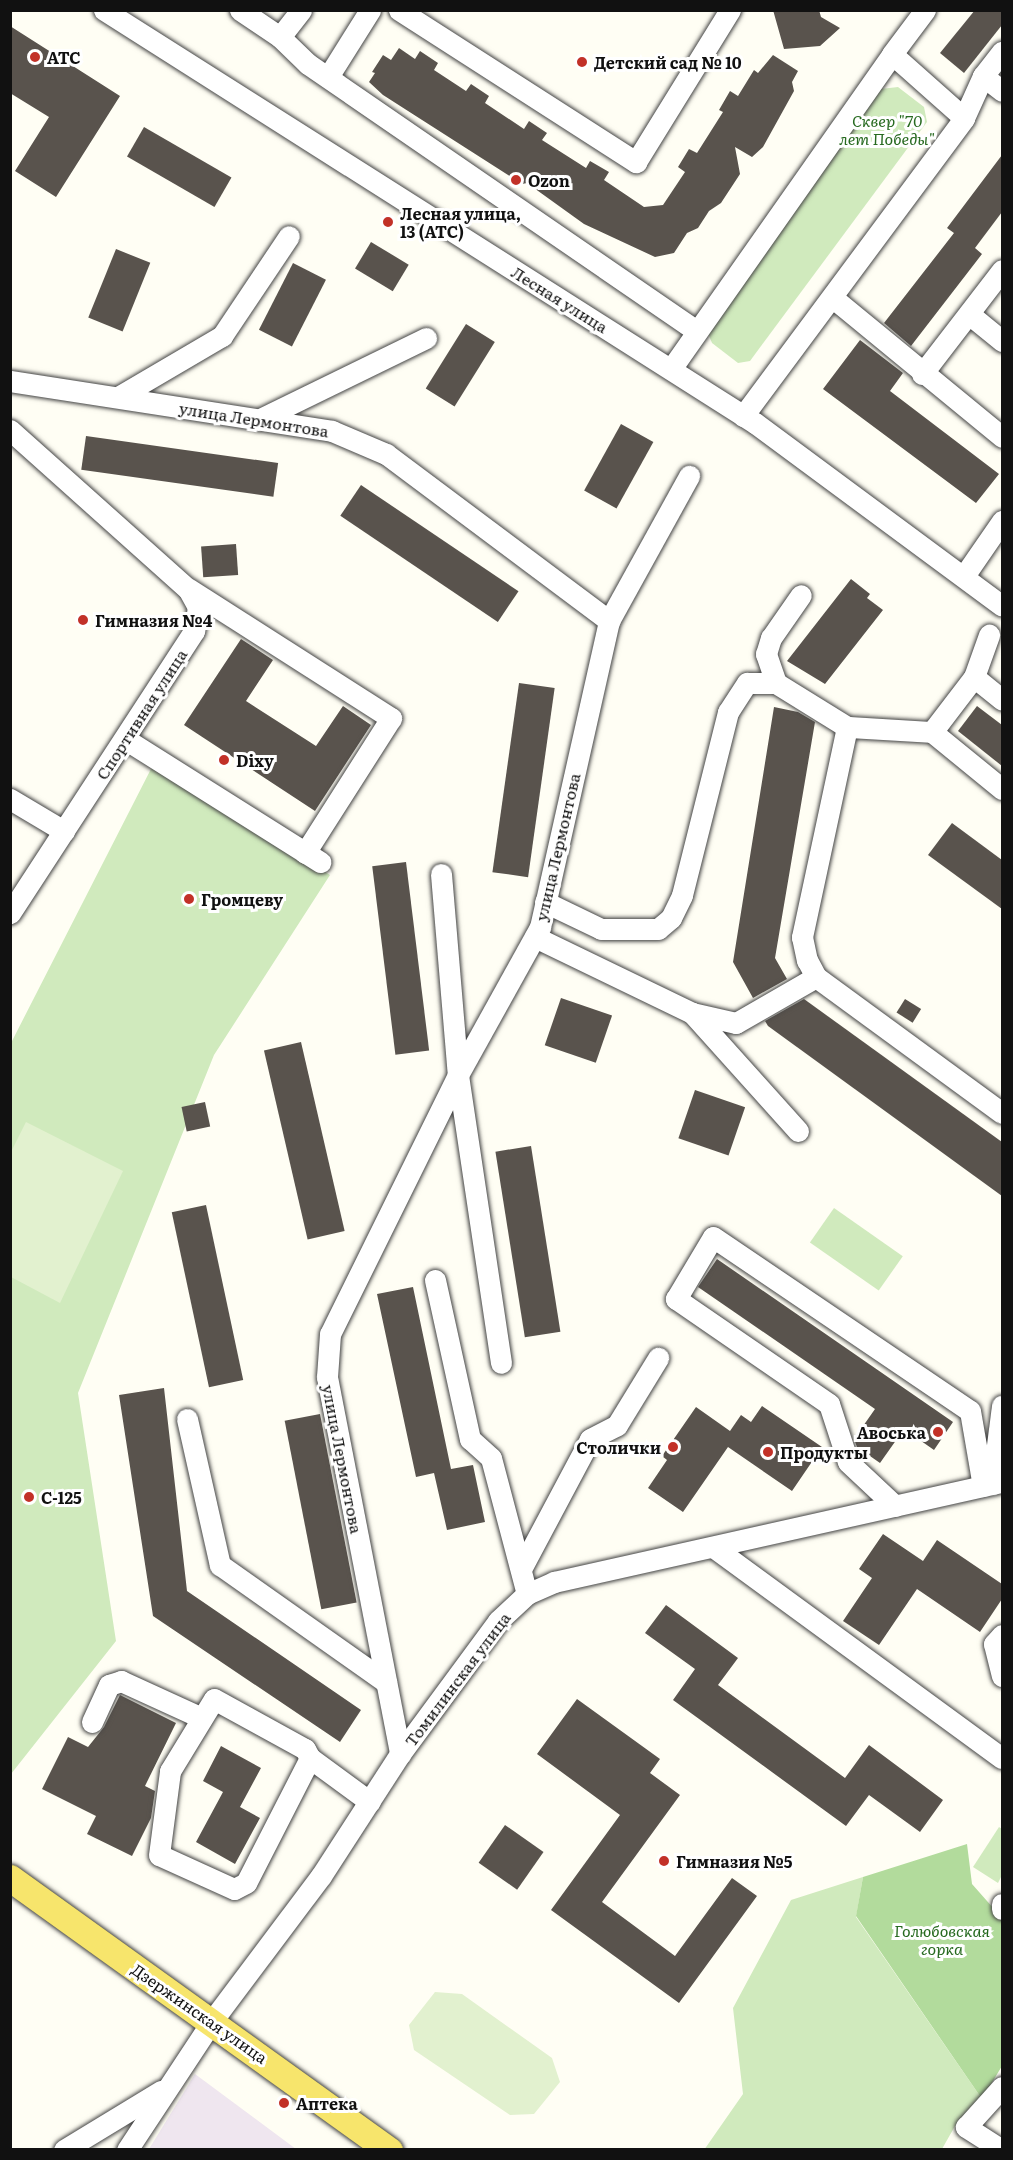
<!DOCTYPE html>
<meta charset="utf-8">
<style>
body{margin:0}
#map{position:relative;width:1013px;height:2160px;overflow:hidden;background:#fffef4;font-family:Literata,serif}
div>[style]{position:absolute}
[style*='--x']{left:calc(var(--x)*1px);top:calc(var(--y)*1px);width:calc(var(--w)*1px);rotate:calc(var(--a)*1deg)}
.industrial>*{inset:0;background:#efe6ef}
.green>*{inset:0;background:#d0eabd;transform-origin:0 0}
.forest>*{inset:0;background:#b2db9c}
.pitch>*{inset:0;background:#e2f1cf}
.building>*{inset:0;background:#59534d;transform-origin:0 0}
.roads{filter:drop-shadow(0 0 2px #444) drop-shadow(0 0 2px #444)}
.minor>*{height:21px;margin:-10.5px;padding:0 10.5px;transform-origin:10.5px;border-radius:10.5px;background:#fff}
.major>*{height:27px;margin:-13.5px;padding:0 13.5px;transform-origin:13.5px;border-radius:13.5px;background:#f7e56c}
.dots>*{width:16px;height:16px;translate:-50% -50%;box-sizing:border-box;border:3px solid #fff;border-radius:50%}
span{translate:-50% -50%;white-space:nowrap;text-align:center;line-height:1.15;-webkit-text-stroke:6px #fff;paint-order:stroke}
.poi-label{font-size:16px;color:#111;font-weight:700}
.left{translate:0 -50%;text-align:left}
.right{translate:-100% -50%;text-align:right}
.park-label{font-size:16px;color:#276a20;font-style:italic}
.street-label{font-size:16px;color:#111}
.frame{position:absolute;inset:0;border:12px solid #111;pointer-events:none}
</style>
<div id="map">
<div class="industrial">
<i style="clip-path:polygon(195px 2074px,296px 2149px,149px 2149px)"></i>
</div>
<div class="green">
<i style="clip-path:polygon(898px 87px,924px 107px,927px 122px,750px 361px,738px 363px,712px 343px,706px 328px,881px 89px)"></i>
<i style="clip-path:polygon(153px 765px,330px 875px,214px 1055px,78px 1393px,116px 1641px,11px 1774px,11px 1043px)"></i>
<i style="left:834px;top:1208px;width:84px;height:42px;rotate:35deg"></i>
<i style="clip-path:polygon(999px 1827px,1002px 1829px,1002px 1875px,998px 1883px,973px 1867px)"></i>
<i style="clip-path:polygon(863px 1877px,856px 1917px,982px 2099px,955px 2126px,942px 2149px,704px 2150px,743px 2094px,733px 2008px,791px 1900px)"></i>
</div>
<div class="forest">
<i style="clip-path:polygon(967px 1844px,972px 1884px,1002px 1918px,1002px 2066px,982px 2099px,856px 1916px,863px 1877px)"></i>
</div>
<div class="pitch">
<i style="clip-path:polygon(26px 1122px,123px 1171px,60px 1303px,11px 1277px,11px 1152px)"></i>
<i style="clip-path:polygon(435px 1992px,462px 1994px,552px 2058px,560px 2082px,534px 2114px,510px 2115px,414px 2050px,409px 2025px)"></i>
</div>
<div class="building">
<i style="clip-path:polygon(773px 10px,819px 10px,821px 17px,840px 28px,820px 46px,784px 49px)"></i>
<i style="clip-path:polygon(975px 10px,1002px 10px,1002px 25px,964px 73px,940px 53px)"></i>
<i style="clip-path:polygon(10px 26px,120px 96px,56px 197px,15px 171px,49px 117px,10px 93px)"></i>
<i style="clip-path:polygon(399px 48px,415px 59px,420px 51px,438px 63px,434px 70px,466px 91px,471px 84px,489px 96px,485px 103px,524px 129px,529px 121px,547px 133px,542px 140px,586px 168px,590px 161px,609px 172px,604px 180px,644px 207px,663px 205px,685px 172px,678px 167px,689px 149px,697px 153px,723px 112px,719px 110px,730px 91px,738px 96px,754px 70px,758px 73px,773px 55px,798px 71px,792px 82px,794px 91px,763px 147px,752px 157px,735px 147px,740px 174px,721px 203px,709px 211px,698px 228px,687px 233px,674px 253px,655px 257px,584px 224px,527px 183px,522px 184px,383px 95px,369px 82px,375px 73px,372px 72px,383px 55px,391px 60px)"></i>
<i style="left:144px;top:127px;width:101px;height:34px;rotate:30deg"></i>
<i style="clip-path:polygon(1002px 155px,1002px 212px,975px 248px,982px 254px,911px 346px,884px 323px,954px 233px,947px 228px)"></i>
<i style="left:371px;top:242px;width:44px;height:31px;rotate:31deg"></i>
<i style="left:116px;top:249px;width:37px;height:74px;rotate:22deg"></i>
<i style="left:293px;top:263px;width:37px;height:75px;rotate:27deg"></i>
<i style="left:466px;top:324px;width:34px;height:76px;rotate:32deg"></i>
<i style="clip-path:polygon(860px 340px,903px 373px,890px 391px,999px 474px,976px 503px,823px 389px)"></i>
<i style="left:621px;top:424px;width:37px;height:76px;rotate:29deg"></i>
<i style="left:86px;top:436px;width:194px;height:34px;rotate:8deg"></i>
<i style="left:361px;top:485px;width:190px;height:37px;rotate:34deg"></i>
<i style="left:236px;top:544px;width:31px;height:35px;rotate:86deg"></i>
<i style="clip-path:polygon(851px 579px,870px 594px,867px 598px,883px 610px,825px 684px,787px 661px)"></i>
<i style="clip-path:polygon(241px 639px,273px 660px,246px 701px,316px 746px,343px 706px,371px 725px,315px 811px,184px 725px)"></i>
<i style="left:519px;top:683px;width:36px;height:191px;rotate:8deg"></i>
<i style="clip-path:polygon(977px 706px,1002px 725px,1002px 766px,958px 731px)"></i>
<i style="clip-path:polygon(774px 707px,798px 712px,815px 722px,775px 958px,787px 979px,753px 998px,733px 962px)"></i>
<i style="clip-path:polygon(952px 823px,1002px 860px,1002px 909px,928px 855px)"></i>
<i style="left:406px;top:862px;width:190px;height:34px;rotate:83deg"></i>
<i style="left:561px;top:998px;width:54px;height:50px;rotate:19deg"></i>
<i style="clip-path:polygon(804px 999px,1002px 1142px,1002px 1196px,768px 1026px,765px 1021px)"></i>
<i style="left:905px;top:999px;width:19px;height:16px;rotate:32deg"></i>
<i style="left:301px;top:1042px;width:194px;height:38px;rotate:77deg"></i>
<i style="left:695px;top:1090px;width:53px;height:51px;rotate:19deg"></i>
<i style="left:205px;top:1102px;width:25px;height:24px;rotate:78deg"></i>
<i style="left:531px;top:1146px;width:188px;height:36px;rotate:81deg"></i>
<i style="left:206px;top:1205px;width:179px;height:35px;rotate:78deg"></i>
<i style="clip-path:polygon(717px 1259px,953px 1422px,934px 1450px,904px 1429px,880px 1463px,857px 1447px,854px 1439px,875px 1409px,698px 1287px)"></i>
<i style="clip-path:polygon(413px 1287px,451px 1469px,473px 1465px,485px 1522px,447px 1530px,434px 1473px,416px 1477px,377px 1294px)"></i>
<i style="clip-path:polygon(164px 1388px,187px 1591px,361px 1710px,340px 1742px,153px 1616px,119px 1395px)"></i>
<i style="clip-path:polygon(762px 1406px,822px 1447px,792px 1491px,728px 1447px,683px 1512px,648px 1488px,667px 1460px,662px 1456px,696px 1407px,730px 1431px,741px 1415px,751px 1422px)"></i>
<i style="left:320px;top:1414px;width:192px;height:36px;rotate:79deg"></i>
<i style="clip-path:polygon(883px 1534px,923px 1561px,937px 1540px,1002px 1584px,1002px 1599px,980px 1632px,917px 1589px,879px 1645px,843px 1621px,872px 1578px,859px 1569px)"></i>
<i style="clip-path:polygon(666px 1605px,738px 1658px,718px 1685px,845px 1778px,869px 1745px,943px 1800px,920px 1832px,869px 1795px,846px 1826px,673px 1700px,695px 1669px,645px 1633px)"></i>
<i style="clip-path:polygon(120px 1695px,176px 1723px,145px 1786px,155px 1791px,151px 1818px,132px 1856px,87px 1834px,96px 1816px,42px 1789px,68px 1737px,88px 1747px,104px 1727px)"></i>
<i style="clip-path:polygon(577px 1699px,660px 1759px,650px 1773px,680px 1795px,602px 1902px,675px 1956px,732px 1878px,757px 1896px,679px 2003px,551px 1910px,620px 1815px,537px 1754px)"></i>
<i style="clip-path:polygon(221px 1746px,261px 1768px,240px 1807px,260px 1818px,235px 1864px,196px 1842px,223px 1792px,203px 1781px)"></i>
<i style="left:505px;top:1825px;width:47px;height:46px;rotate:35deg"></i>
</div>
<div class="roads">
<div class="minor">
<i style="--x:104;--y:10;--w:771;--a:32.39"></i>
<i style="--x:755;--y:423;--w:307;--a:36.5"></i>
<i style="--x:240;--y:10;--w:48;--a:34"></i>
<i style="--x:280;--y:37;--w:34;--a:-52"></i>
<i style="--x:399;--y:10;--w:282;--a:32.7"></i>
<i style="--x:636;--y:162;--w:179;--a:-58.3"></i>
<i style="--x:280;--y:37;--w:39;--a:44"></i>
<i style="--x:308;--y:64;--w:470;--a:34.5"></i>
<i style="--x:983;--y:76;--w:31;--a:-52"></i>
<i style="--x:328;--y:77;--w:79;--a:-57.9"></i>
<i style="--x:964;--y:118;--w:46;--a:-65.7"></i>
<i style="--x:983;--y:76;--w:24;--a:38"></i>
<i style="--x:833;--y:298;--w:219;--a:39.4"></i>
<i style="--x:969;--y:314;--w:43;--a:39.3"></i>
<i style="--x:671;--y:369;--w:385;--a:-54.9"></i>
<i style="--x:922;--y:374;--w:131;--a:-52.4"></i>
<i style="--x:10;--y:381;--w:326;--a:8.8"></i>
<i style="--x:332;--y:431;--w:59;--a:23.1"></i>
<i style="--x:386;--y:454;--w:279;--a:36.8"></i>
<i style="--x:609;--y:621;--w:314;--a:102.7"></i>
<i style="--x:540;--y:927;--w:169;--a:119"></i>
<i style="--x:458;--y:1075;--w:289;--a:116.3"></i>
<i style="--x:330;--y:1334;--w:43;--a:94"></i>
<i style="--x:327;--y:1377;--w:384;--a:79"></i>
<i style="--x:118;--y:397;--w:121;--a:-30.4"></i>
<i style="--x:222;--y:336;--w:120;--a:-56.2"></i>
<i style="--x:743;--y:416;--w:371;--a:-53.4"></i>
<i style="--x:964;--y:118;--w:96;--a:-138.4"></i>
<i style="--x:892;--y:54;--w:55;--a:-53.1"></i>
<i style="--x:258;--y:420;--w:187;--a:-26"></i>
<i style="--x:10;--y:430;--w:239;--a:41.8"></i>
<i style="--x:188;--y:589;--w:21;--a:61"></i>
<i style="--x:198;--y:607;--w:24;--a:99"></i>
<i style="--x:194;--y:631;--w:337;--a:123.1"></i>
<i style="--x:964;--y:576;--w:67;--a:-55.4"></i>
<i style="--x:189;--y:589;--w:240;--a:32.6"></i>
<i style="--x:391;--y:718;--w:160;--a:122.5"></i>
<i style="--x:609;--y:621;--w:166;--a:-61.1"></i>
<i style="--x:974;--y:677;--w:45;--a:-70.3"></i>
<i style="--x:776;--y:683;--w:31;--a:-109"></i>
<i style="--x:766;--y:654;--w:17;--a:-73"></i>
<i style="--x:771;--y:638;--w:52;--a:-55.1"></i>
<i style="--x:932;--y:732;--w:69;--a:-52.6"></i>
<i style="--x:974;--y:677;--w:36;--a:39"></i>
<i style="--x:125;--y:739;--w:231;--a:32.2"></i>
<i style="--x:1002;--y:789;--w:90;--a:-140.8"></i>
<i style="--x:932;--y:732;--w:85;--a:-176.6"></i>
<i style="--x:847;--y:727;--w:215;--a:102.1"></i>
<i style="--x:802;--y:937;--w:24;--a:78"></i>
<i style="--x:807;--y:960;--w:19;--a:62"></i>
<i style="--x:816;--y:977;--w:230;--a:36.2"></i>
<i style="--x:10;--y:799;--w:63;--a:30.7"></i>
<i style="--x:441;--y:874;--w:202;--a:85.2"></i>
<i style="--x:458;--y:1075;--w:291;--a:81.5"></i>
<i style="--x:545;--y:902;--w:62;--a:25.7"></i>
<i style="--x:601;--y:929;--w:57;--a:0"></i>
<i style="--x:658;--y:929;--w:17;--a:-40"></i>
<i style="--x:671;--y:918;--w:25;--a:-64"></i>
<i style="--x:682;--y:895;--w:189;--a:-75.9"></i>
<i style="--x:728;--y:712;--w:35;--a:-57"></i>
<i style="--x:747;--y:683;--w:29;--a:0"></i>
<i style="--x:776;--y:683;--w:84;--a:31.8"></i>
<i style="--x:535;--y:937;--w:174;--a:25.8"></i>
<i style="--x:798;--y:1131;--w:159;--a:-131.9"></i>
<i style="--x:692;--y:1013;--w:45;--a:12.8"></i>
<i style="--x:736;--y:1023;--w:92;--a:-29.9"></i>
<i style="--x:435;--y:1280;--w:163;--a:77.6"></i>
<i style="--x:470;--y:1439;--w:28;--a:42"></i>
<i style="--x:491;--y:1458;--w:141;--a:75.2"></i>
<i style="--x:187;--y:1419;--w:150;--a:77.3"></i>
<i style="--x:220;--y:1565;--w:203;--a:35.2"></i>
<i style="--x:992;--y:1484;--w:79;--a:-82.7"></i>
<i style="--x:895;--y:1506;--w:64;--a:-136.9"></i>
<i style="--x:848;--y:1462;--w:61;--a:-108.1"></i>
<i style="--x:829;--y:1404;--w:186;--a:-145.5"></i>
<i style="--x:676;--y:1299;--w:72;--a:-59.2"></i>
<i style="--x:713;--y:1237;--w:310;--a:34.1"></i>
<i style="--x:970;--y:1411;--w:76;--a:80.2"></i>
<i style="--x:716;--y:1549;--w:354;--a:36.2"></i>
<i style="--x:521;--y:1569;--w:147;--a:-62"></i>
<i style="--x:590;--y:1439;--w:30;--a:-27"></i>
<i style="--x:617;--y:1425;--w:79;--a:-58.5"></i>
<i style="--x:1002;--y:1635;--w:12;--a:132"></i>
<i style="--x:994;--y:1644;--w:33;--a:76"></i>
<i style="--x:92;--y:1722;--w:41;--a:-65.3"></i>
<i style="--x:109;--y:1685;--w:13;--a:-18"></i>
<i style="--x:121;--y:1681;--w:89;--a:24.6"></i>
<i style="--x:310;--y:1758;--w:140;--a:117.1"></i>
<i style="--x:246;--y:1883;--w:13;--a:153"></i>
<i style="--x:234;--y:1889;--w:82;--a:-155.6"></i>
<i style="--x:159;--y:1855;--w:85;--a:-82.5"></i>
<i style="--x:170;--y:1771;--w:84;--a:-58.6"></i>
<i style="--x:214;--y:1699;--w:104;--a:28.8"></i>
<i style="--x:305;--y:1749;--w:10;--a:61"></i>
<i style="--x:310;--y:1758;--w:74;--a:36.3"></i>
<i style="--x:1002;--y:1904;--w:5;--a:90"></i>
<i style="--x:64;--y:2150;--w:114;--a:-31.3"></i>
<i style="--x:127;--y:2150;--w:154;--a:-56.6"></i>
<i style="--x:212;--y:2021;--w:181;--a:-53.1"></i>
<i style="--x:321;--y:1876;--w:145;--a:-57.1"></i>
<i style="--x:400;--y:1754;--w:165;--a:-53.6"></i>
<i style="--x:498;--y:1621;--w:40;--a:-43"></i>
<i style="--x:527;--y:1594;--w:30;--a:-24"></i>
<i style="--x:554;--y:1582;--w:459;--a:-12.6"></i>
<i style="--x:1002;--y:2150;--w:43;--a:-147.4"></i>
<i style="--x:966;--y:2127;--w:54;--a:-48"></i>
</div>
<div class="major">
<i style="--x:10;--y:1878;--w:467;--a:35.7"></i>
</div>
</div>
<div class="dots">
<i style="left:35px;top:57px;background:#c23128"></i>
<i style="left:582px;top:62px;background:#c23128"></i>
<i style="left:516px;top:180px;background:#c23128"></i>
<i style="left:388px;top:222px;background:#c23128"></i>
<i style="left:83px;top:620px;background:#c23128"></i>
<i style="left:224px;top:760px;background:#c23128"></i>
<i style="left:189px;top:899px;background:#c23128"></i>
<i style="left:938px;top:1432px;background:#c23128"></i>
<i style="left:673px;top:1447px;background:#c23128"></i>
<i style="left:768px;top:1452px;background:#c23128"></i>
<i style="left:29px;top:1497px;background:#c23128"></i>
<i style="left:664px;top:1861px;background:#c23128"></i>
<i style="left:284px;top:2103px;background:#c23128"></i>
</div>
<div class="poi-label">
<span class="left" style="left:47px;top:57px">АТС</span>
<span class="left" style="left:594px;top:62px">Детский сад № 10</span>
<span class="left" style="left:528px;top:180px">Ozon</span>
<span class="left" style="left:400px;top:222px">Лесная улица,<br>13 (АТС)</span>
<span class="left" style="left:95px;top:620px">Гимназия №4</span>
<span class="left" style="left:236px;top:760px">Dixy</span>
<span class="left" style="left:201px;top:899px">Громцеву</span>
<span class="right" style="left:926px;top:1432px">Авоська</span>
<span class="right" style="left:661px;top:1447px">Столички</span>
<span class="left" style="left:780px;top:1452px">Продукты</span>
<span class="left" style="left:41px;top:1497px">С-125</span>
<span class="left" style="left:676px;top:1861px">Гимназия №5</span>
<span class="left" style="left:296px;top:2103px">Аптека</span>
</div>
<div class="park-label">
<span style="left:887px;top:129px">Сквер "70<br>лет Победы"</span>
<span style="left:942px;top:1939px">Голюбовская<br>горка</span>
</div>
<div class="street-label">
<span style="left:560px;top:299px;rotate:32deg">Лесная улица</span>
<span style="left:254px;top:419px;rotate:9deg">улица Лермонтова</span>
<span style="left:141px;top:714px;rotate:-57deg">Спортивная улица</span>
<span style="left:557px;top:847px;rotate:-77deg">улица Лермонтова</span>
<span style="left:343px;top:1459px;rotate:79deg">улица Лермонтова</span>
<span style="left:457px;top:1679px;rotate:-53deg">Томилинская улица</span>
<span style="left:200px;top:2013px;rotate:35deg">Дзержинская улица</span>
</div>
<div class="frame"></div>
</div>
